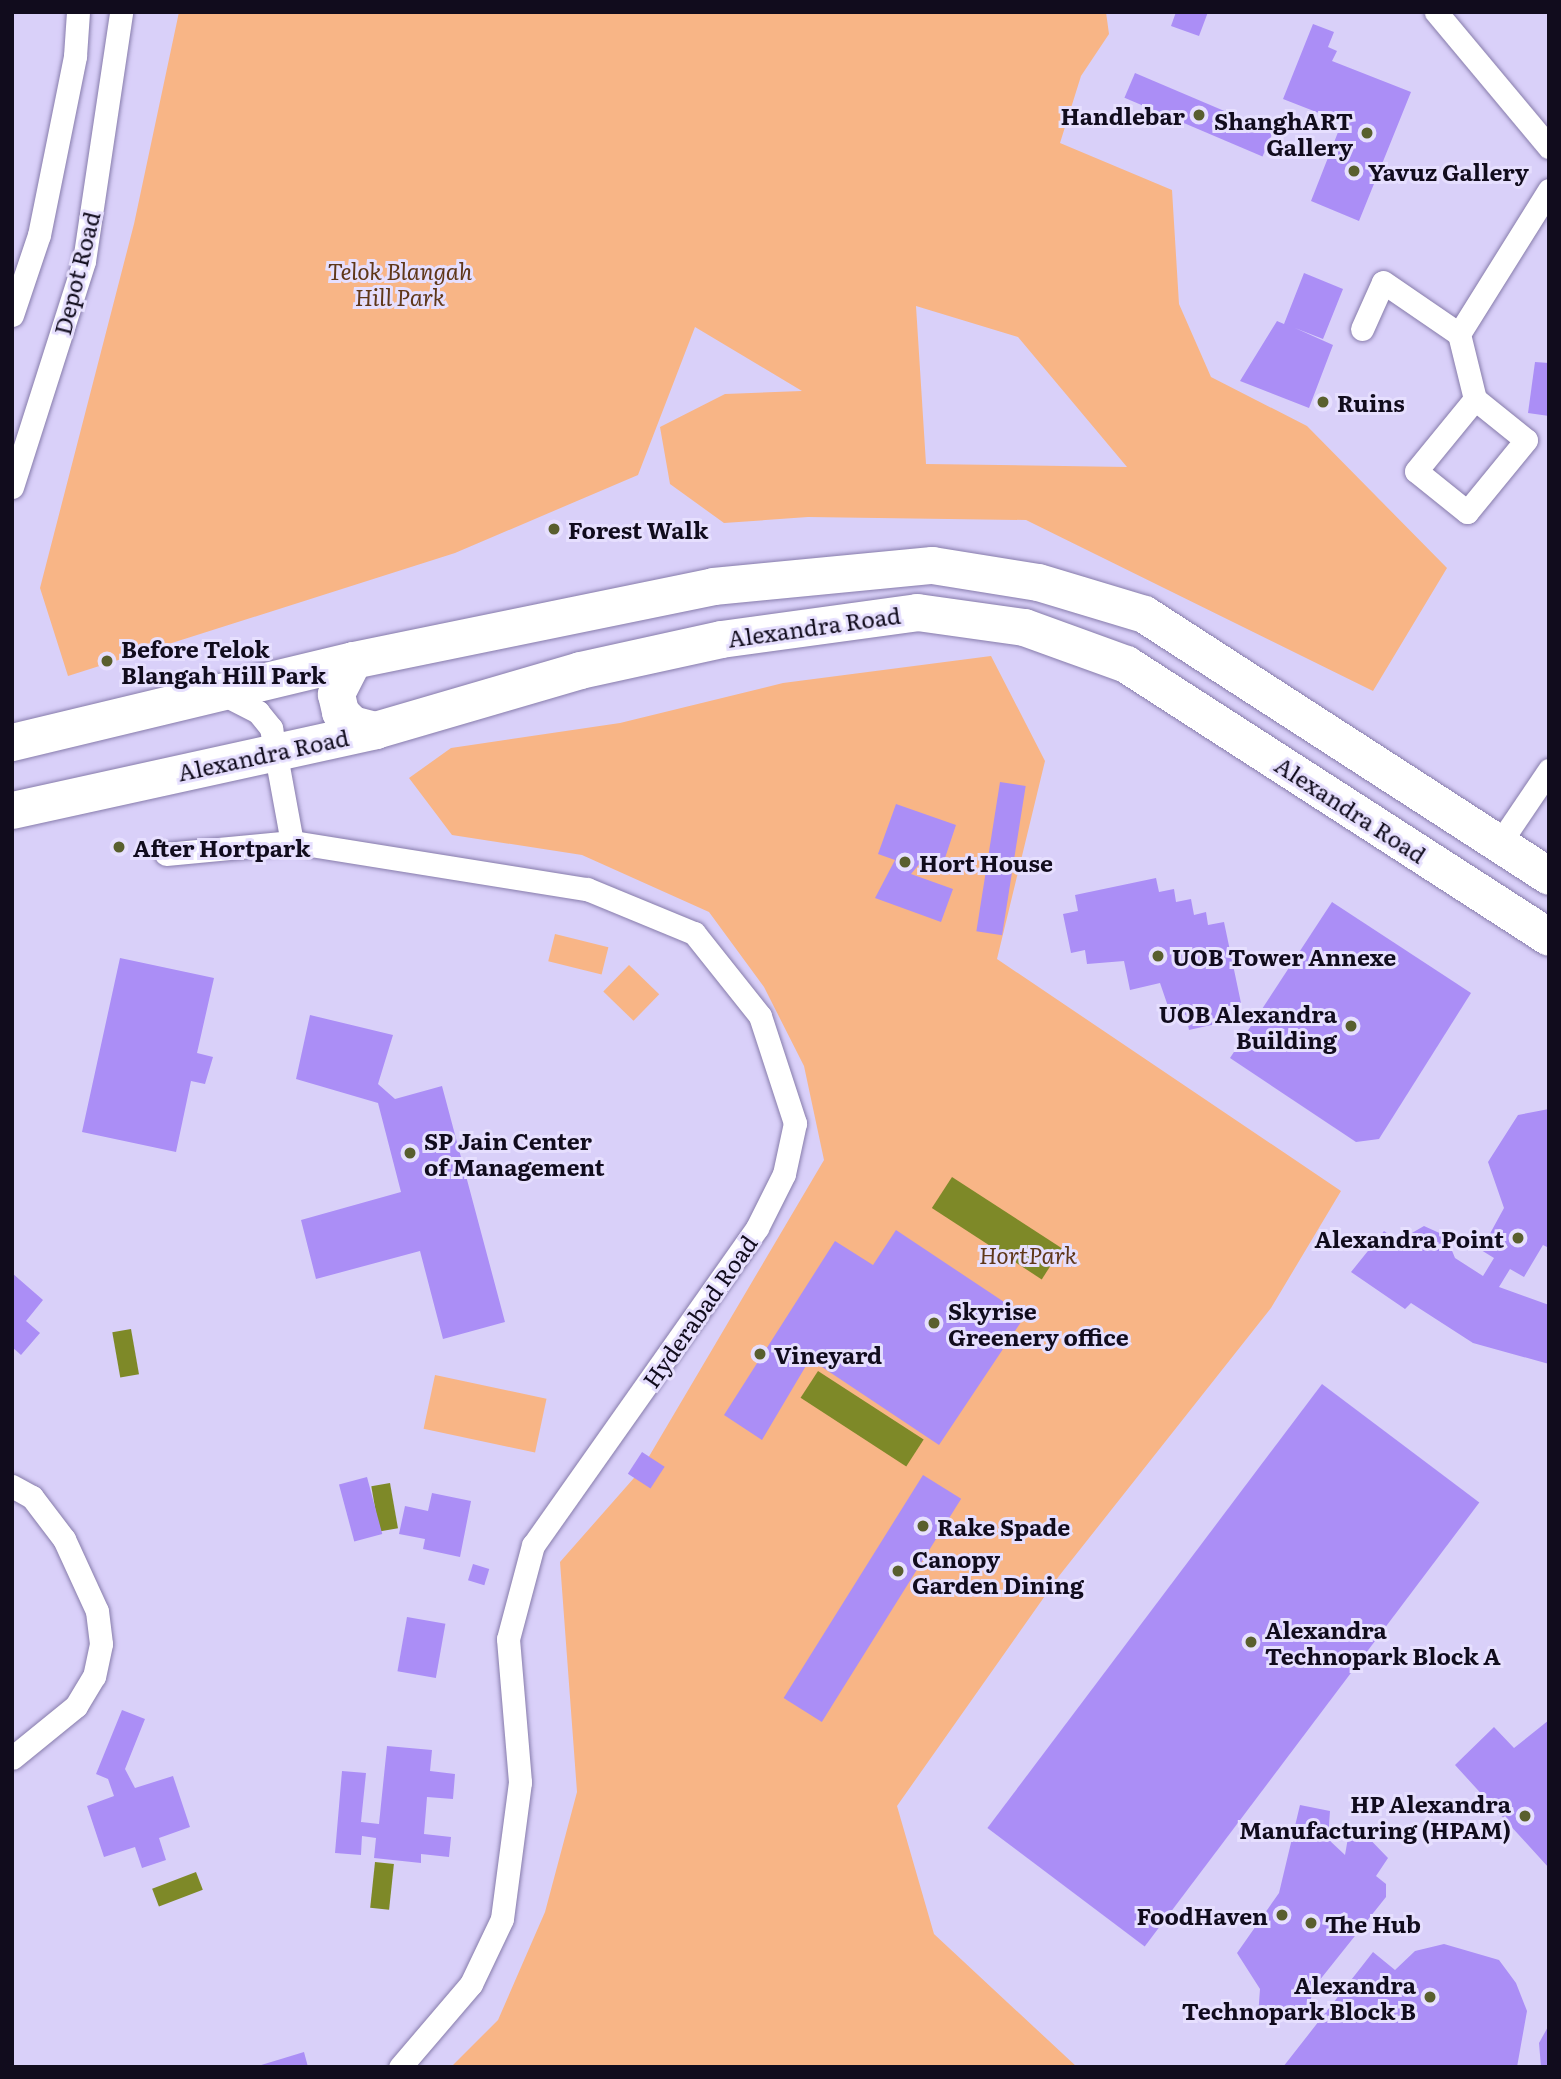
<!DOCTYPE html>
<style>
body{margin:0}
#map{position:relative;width:1561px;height:2079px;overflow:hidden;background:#d9d0f9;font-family:Literata,serif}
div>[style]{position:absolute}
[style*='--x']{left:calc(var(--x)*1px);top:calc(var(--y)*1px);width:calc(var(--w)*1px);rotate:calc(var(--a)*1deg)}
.green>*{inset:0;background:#f8b586;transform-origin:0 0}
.water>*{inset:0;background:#7e8928;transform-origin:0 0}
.building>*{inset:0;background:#ab8ef6;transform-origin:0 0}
.roads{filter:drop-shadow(0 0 2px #877cab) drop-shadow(0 0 2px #877cab)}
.minor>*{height:23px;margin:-11.5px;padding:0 11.5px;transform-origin:11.5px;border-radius:11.5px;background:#fff}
.primary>*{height:37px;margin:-18.5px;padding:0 18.5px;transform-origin:18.5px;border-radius:18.5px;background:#fff}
.dots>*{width:19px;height:19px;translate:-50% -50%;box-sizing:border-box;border:4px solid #e6dffe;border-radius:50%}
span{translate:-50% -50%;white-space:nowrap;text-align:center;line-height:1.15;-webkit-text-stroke:6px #e6dffe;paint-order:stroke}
.poi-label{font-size:23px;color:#110c1d;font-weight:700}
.right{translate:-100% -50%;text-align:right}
.left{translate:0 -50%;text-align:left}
.park-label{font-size:23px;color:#5f3719;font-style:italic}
.street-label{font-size:23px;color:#110c1d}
.frame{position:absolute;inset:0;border:14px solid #110c1d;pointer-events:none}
</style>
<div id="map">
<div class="green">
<i style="clip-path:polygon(evenodd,179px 12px,1106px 12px,1109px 34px,1081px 76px,1060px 143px,1172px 190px,1179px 304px,1211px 377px,1307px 426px,1447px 568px,1373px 691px,1026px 520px,808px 517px,724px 523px,670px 484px,660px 427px,725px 394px,802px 391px,695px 327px,638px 475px,455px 553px,68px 676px,40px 588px,134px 224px,179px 12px,916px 306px,1018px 337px,1127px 467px,926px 464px,916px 306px)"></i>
<i style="clip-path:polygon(991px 656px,1045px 761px,997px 959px,1341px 1191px,1271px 1308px,1059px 1576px,897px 1806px,934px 1934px,1077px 2067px,451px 2067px,498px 2020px,545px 1912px,577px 1792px,560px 1562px,641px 1470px,824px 1160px,804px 1066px,764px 987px,709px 912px,582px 855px,452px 835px,409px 778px,451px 748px,620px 723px,783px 683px)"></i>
<i style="left:555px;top:934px;width:55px;height:28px;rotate:14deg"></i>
<i style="left:629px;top:965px;width:42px;height:37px;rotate:44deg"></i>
<i style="left:435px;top:1375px;width:114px;height:55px;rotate:12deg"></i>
</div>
<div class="water">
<i style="left:952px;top:1177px;width:131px;height:37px;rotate:33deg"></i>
<i style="left:131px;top:1329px;width:46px;height:19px;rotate:80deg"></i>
<i style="left:818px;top:1371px;width:126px;height:32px;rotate:33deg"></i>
<i style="left:390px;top:1483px;width:46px;height:19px;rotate:80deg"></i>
<i style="left:375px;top:1862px;width:19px;height:46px;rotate:6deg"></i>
<i style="left:196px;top:1872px;width:19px;height:47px;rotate:69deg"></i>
</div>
<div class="building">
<i style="clip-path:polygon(1176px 12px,1208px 12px,1199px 36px,1171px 26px)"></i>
<i style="clip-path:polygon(1313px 24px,1334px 32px,1328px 47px,1337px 51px,1332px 61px,1411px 92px,1359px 221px,1311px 201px,1342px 122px,1283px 99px)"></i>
<i style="left:1135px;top:73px;width:150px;height:27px;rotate:23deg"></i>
<i style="clip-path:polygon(1304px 273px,1343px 289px,1323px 339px,1295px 328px,1333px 345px,1309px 408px,1240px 381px,1277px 321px,1284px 324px)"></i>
<i style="clip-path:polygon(1535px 362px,1549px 363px,1549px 416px,1528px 413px)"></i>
<i style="left:1000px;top:782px;width:26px;height:151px;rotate:9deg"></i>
<i style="clip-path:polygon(896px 804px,956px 825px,944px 861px,927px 855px,911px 874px,953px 889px,941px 922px,875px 898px,895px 860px,878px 854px)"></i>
<i style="clip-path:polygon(1156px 878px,1159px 892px,1174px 889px,1176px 902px,1191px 899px,1194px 915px,1206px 912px,1208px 925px,1224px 922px,1241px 1003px,1225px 1007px,1229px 1021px,1189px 1030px,1186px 1015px,1172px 1018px,1160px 983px,1130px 990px,1124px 961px,1087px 964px,1085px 950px,1071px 953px,1063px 914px,1078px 911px,1075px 895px)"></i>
<i style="clip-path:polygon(1332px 902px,1471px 993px,1379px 1139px,1356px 1142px,1230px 1058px)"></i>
<i style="clip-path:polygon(120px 958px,214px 978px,197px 1053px,213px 1057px,205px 1084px,191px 1081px,176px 1152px,82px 1132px)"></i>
<i style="clip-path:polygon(310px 1015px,393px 1035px,378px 1084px,395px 1099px,442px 1086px,505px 1322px,443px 1339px,420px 1251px,316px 1279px,301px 1220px,401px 1192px,378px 1103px,296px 1079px)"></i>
<i style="clip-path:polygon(1549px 1109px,1549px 1248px,1543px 1245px,1524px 1277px,1510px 1269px,1499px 1287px,1549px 1305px,1549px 1364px,1473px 1343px,1411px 1303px,1405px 1309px,1351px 1272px,1384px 1231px,1398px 1241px,1424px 1226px,1446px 1236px,1455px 1258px,1483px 1276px,1494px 1258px,1481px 1250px,1504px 1208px,1488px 1162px,1518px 1115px)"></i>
<i style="clip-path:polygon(896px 1230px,1025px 1316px,939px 1445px,810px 1359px,762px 1440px,724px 1415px,835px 1241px,873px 1265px)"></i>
<i style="clip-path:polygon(12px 1273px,43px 1300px,26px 1321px,40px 1333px,21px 1355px,12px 1347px)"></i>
<i style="left:1322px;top:1384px;width:197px;height:556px;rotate:37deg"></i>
<i style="left:642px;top:1452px;width:27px;height:26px;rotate:33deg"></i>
<i style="left:923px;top:1475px;width:45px;height:263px;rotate:32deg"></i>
<i style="left:367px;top:1477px;width:59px;height:29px;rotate:75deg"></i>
<i style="clip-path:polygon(432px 1493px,471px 1501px,460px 1557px,423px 1549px,425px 1539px,399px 1534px,405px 1506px,428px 1511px)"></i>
<i style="left:473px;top:1564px;width:17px;height:17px;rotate:17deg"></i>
<i style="left:407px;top:1617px;width:39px;height:55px;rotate:10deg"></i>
<i style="clip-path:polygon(122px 1710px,145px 1719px,125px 1769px,135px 1788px,173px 1776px,190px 1827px,159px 1838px,166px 1860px,142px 1868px,135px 1847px,104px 1857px,87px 1806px,114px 1796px,108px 1779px,96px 1774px)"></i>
<i style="clip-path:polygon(1549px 1720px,1549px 1868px,1455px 1765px,1494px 1727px,1514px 1748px)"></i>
<i style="clip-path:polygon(387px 1746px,432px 1750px,430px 1771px,455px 1774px,453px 1799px,427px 1797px,424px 1834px,451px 1837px,449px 1857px,421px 1854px,421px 1863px,374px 1858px,376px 1838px,362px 1836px,361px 1855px,335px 1853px,342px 1771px,366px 1773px,361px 1822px,379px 1824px)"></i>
<i style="clip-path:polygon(1300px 1805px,1330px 1811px,1328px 1839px,1345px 1855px,1349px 1832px,1359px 1828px,1388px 1858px,1376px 1876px,1386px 1884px,1386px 1897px,1315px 1986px,1303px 2023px,1258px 2017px,1260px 1989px,1237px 1953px,1279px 1893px)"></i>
<i style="clip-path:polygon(1444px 1944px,1499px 1960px,1516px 1983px,1527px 2011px,1517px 2067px,1283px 2067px,1373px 1952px,1395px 1970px,1415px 1951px)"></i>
<i style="clip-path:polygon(1549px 2025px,1549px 2067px,1541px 2067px,1539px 2043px)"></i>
<i style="clip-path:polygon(304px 2052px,308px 2067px,258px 2067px,258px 2066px)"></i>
</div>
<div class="roads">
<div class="minor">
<i style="--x:1436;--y:12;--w:176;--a:50.1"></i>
<i style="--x:12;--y:315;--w:84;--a:-71.4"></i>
<i style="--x:39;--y:235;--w:183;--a:-78.6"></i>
<i style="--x:75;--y:56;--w:44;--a:-86.1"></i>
<i style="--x:1362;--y:329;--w:51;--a:-65.9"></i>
<i style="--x:1383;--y:282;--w:92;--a:34.4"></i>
<i style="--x:1459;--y:334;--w:67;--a:76.2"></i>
<i style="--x:1475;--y:399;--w:65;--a:38.8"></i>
<i style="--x:1526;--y:440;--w:93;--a:129.3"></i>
<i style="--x:1467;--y:512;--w:65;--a:-141.2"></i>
<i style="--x:1416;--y:471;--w:93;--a:-50.7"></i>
<i style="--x:1459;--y:334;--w:170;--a:-58"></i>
<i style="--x:12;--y:487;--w:237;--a:-72.3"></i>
<i style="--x:84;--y:261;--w:252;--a:-81.5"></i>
<i style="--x:219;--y:692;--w:44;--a:27.1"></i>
<i style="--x:258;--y:712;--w:21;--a:51"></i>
<i style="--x:271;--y:728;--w:116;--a:79.6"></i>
<i style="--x:1501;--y:841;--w:86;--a:-55.9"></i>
<i style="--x:166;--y:854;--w:127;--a:-5.4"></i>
<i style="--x:292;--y:842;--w:299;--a:9.1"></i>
<i style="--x:587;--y:889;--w:116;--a:22.4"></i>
<i style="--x:694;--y:933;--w:106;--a:51.5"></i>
<i style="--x:760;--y:1016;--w:113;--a:71.9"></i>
<i style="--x:795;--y:1123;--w:52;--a:102.2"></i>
<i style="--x:784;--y:1174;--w:60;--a:116.6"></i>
<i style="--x:757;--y:1228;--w:388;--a:125.2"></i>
<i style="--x:533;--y:1545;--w:97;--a:104.9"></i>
<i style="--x:508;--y:1639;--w:144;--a:85.2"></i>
<i style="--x:520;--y:1782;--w:138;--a:97.5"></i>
<i style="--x:502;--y:1919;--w:72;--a:115.5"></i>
<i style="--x:471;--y:1984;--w:109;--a:130.5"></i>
<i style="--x:12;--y:1486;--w:23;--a:29"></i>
<i style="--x:32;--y:1497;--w:53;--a:52.7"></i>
<i style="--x:64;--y:1539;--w:79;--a:65.4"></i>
<i style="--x:97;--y:1611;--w:33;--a:83"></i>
<i style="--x:101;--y:1644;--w:33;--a:102"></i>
<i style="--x:94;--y:1676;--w:35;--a:121"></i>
<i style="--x:76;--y:1706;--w:82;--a:140.9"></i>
</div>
<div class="primary">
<i style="--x:353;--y:660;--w:38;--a:117"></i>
<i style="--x:336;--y:694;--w:18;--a:77"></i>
<i style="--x:340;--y:712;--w:17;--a:45"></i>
<i style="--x:352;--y:724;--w:24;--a:15"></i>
<i style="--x:12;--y:742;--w:351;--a:-13.5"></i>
<i style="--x:353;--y:660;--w:368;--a:-11.6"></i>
<i style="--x:713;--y:586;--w:220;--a:-5.5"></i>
<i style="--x:932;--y:565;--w:107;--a:9.1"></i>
<i style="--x:1038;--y:582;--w:111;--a:16.8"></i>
<i style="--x:1144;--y:614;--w:482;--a:32.9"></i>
<i style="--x:12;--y:810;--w:372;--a:-12.4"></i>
<i style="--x:375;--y:730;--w:214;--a:-16.3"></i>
<i style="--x:580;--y:670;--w:144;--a:-12.4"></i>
<i style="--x:721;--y:639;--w:198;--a:-7.8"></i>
<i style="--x:917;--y:612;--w:108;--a:8"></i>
<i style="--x:1024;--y:627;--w:109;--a:19.9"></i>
<i style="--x:1126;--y:664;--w:503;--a:32.84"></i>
</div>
</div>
<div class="dots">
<i style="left:1199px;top:115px;background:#595f2e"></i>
<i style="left:1367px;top:133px;background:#595f2e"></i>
<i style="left:1354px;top:171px;background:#595f2e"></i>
<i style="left:1323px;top:402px;background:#595f2e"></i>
<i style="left:554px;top:529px;background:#595f2e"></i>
<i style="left:107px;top:661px;background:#595f2e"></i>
<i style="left:119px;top:847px;background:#595f2e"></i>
<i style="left:905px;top:862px;background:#595f2e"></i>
<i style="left:1158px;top:956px;background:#595f2e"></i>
<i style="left:1351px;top:1026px;background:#595f2e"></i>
<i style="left:410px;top:1153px;background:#595f2e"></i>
<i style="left:1518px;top:1238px;background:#595f2e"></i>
<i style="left:934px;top:1323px;background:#595f2e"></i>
<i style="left:760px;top:1354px;background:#595f2e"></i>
<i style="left:923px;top:1526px;background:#595f2e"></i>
<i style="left:898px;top:1571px;background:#595f2e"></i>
<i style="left:1251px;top:1642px;background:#595f2e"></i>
<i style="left:1525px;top:1816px;background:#595f2e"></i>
<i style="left:1282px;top:1915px;background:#595f2e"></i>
<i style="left:1311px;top:1923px;background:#595f2e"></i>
<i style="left:1430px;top:1997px;background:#595f2e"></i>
</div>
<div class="poi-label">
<span class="right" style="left:1185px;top:115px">Handlebar</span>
<span class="right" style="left:1353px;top:133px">ShanghART<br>Gallery</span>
<span class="left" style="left:1368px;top:171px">Yavuz Gallery</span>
<span class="left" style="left:1337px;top:402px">Ruins</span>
<span class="left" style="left:568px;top:529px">Forest Walk</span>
<span class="left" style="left:121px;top:661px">Before Telok<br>Blangah Hill Park</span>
<span class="left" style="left:133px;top:847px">After Hortpark</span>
<span class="left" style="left:919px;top:862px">Hort House</span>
<span class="left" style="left:1172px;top:956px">UOB Tower Annexe</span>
<span class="right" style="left:1337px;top:1026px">UOB Alexandra<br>Building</span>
<span class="left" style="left:424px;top:1153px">SP Jain Center<br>of Management</span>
<span class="right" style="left:1504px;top:1238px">Alexandra Point</span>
<span class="left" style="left:948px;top:1323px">Skyrise<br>Greenery office</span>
<span class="left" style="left:774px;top:1354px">Vineyard</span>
<span class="left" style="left:937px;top:1526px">Rake Spade</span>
<span class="left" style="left:912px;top:1571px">Canopy<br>Garden Dining</span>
<span class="left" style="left:1265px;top:1642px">Alexandra<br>Technopark Block A</span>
<span class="right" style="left:1511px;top:1816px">HP Alexandra<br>Manufacturing (HPAM)</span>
<span class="right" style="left:1268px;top:1915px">FoodHaven</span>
<span class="left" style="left:1325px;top:1923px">The Hub</span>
<span class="right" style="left:1416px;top:1997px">Alexandra<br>Technopark Block B</span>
</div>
<div class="park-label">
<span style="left:400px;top:283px">Telok Blangah<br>Hill Park</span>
<span style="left:1028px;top:1254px">HortPark</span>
</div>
<div class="street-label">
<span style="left:76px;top:273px;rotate:-76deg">Depot Road</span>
<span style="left:814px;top:626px;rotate:-8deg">Alexandra Road</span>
<span style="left:263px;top:754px;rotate:-12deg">Alexandra Road</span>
<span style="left:1351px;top:809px;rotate:33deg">Alexandra Road</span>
<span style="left:699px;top:1311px;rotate:-55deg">Hyderabad Road</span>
</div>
<div class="frame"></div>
</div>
